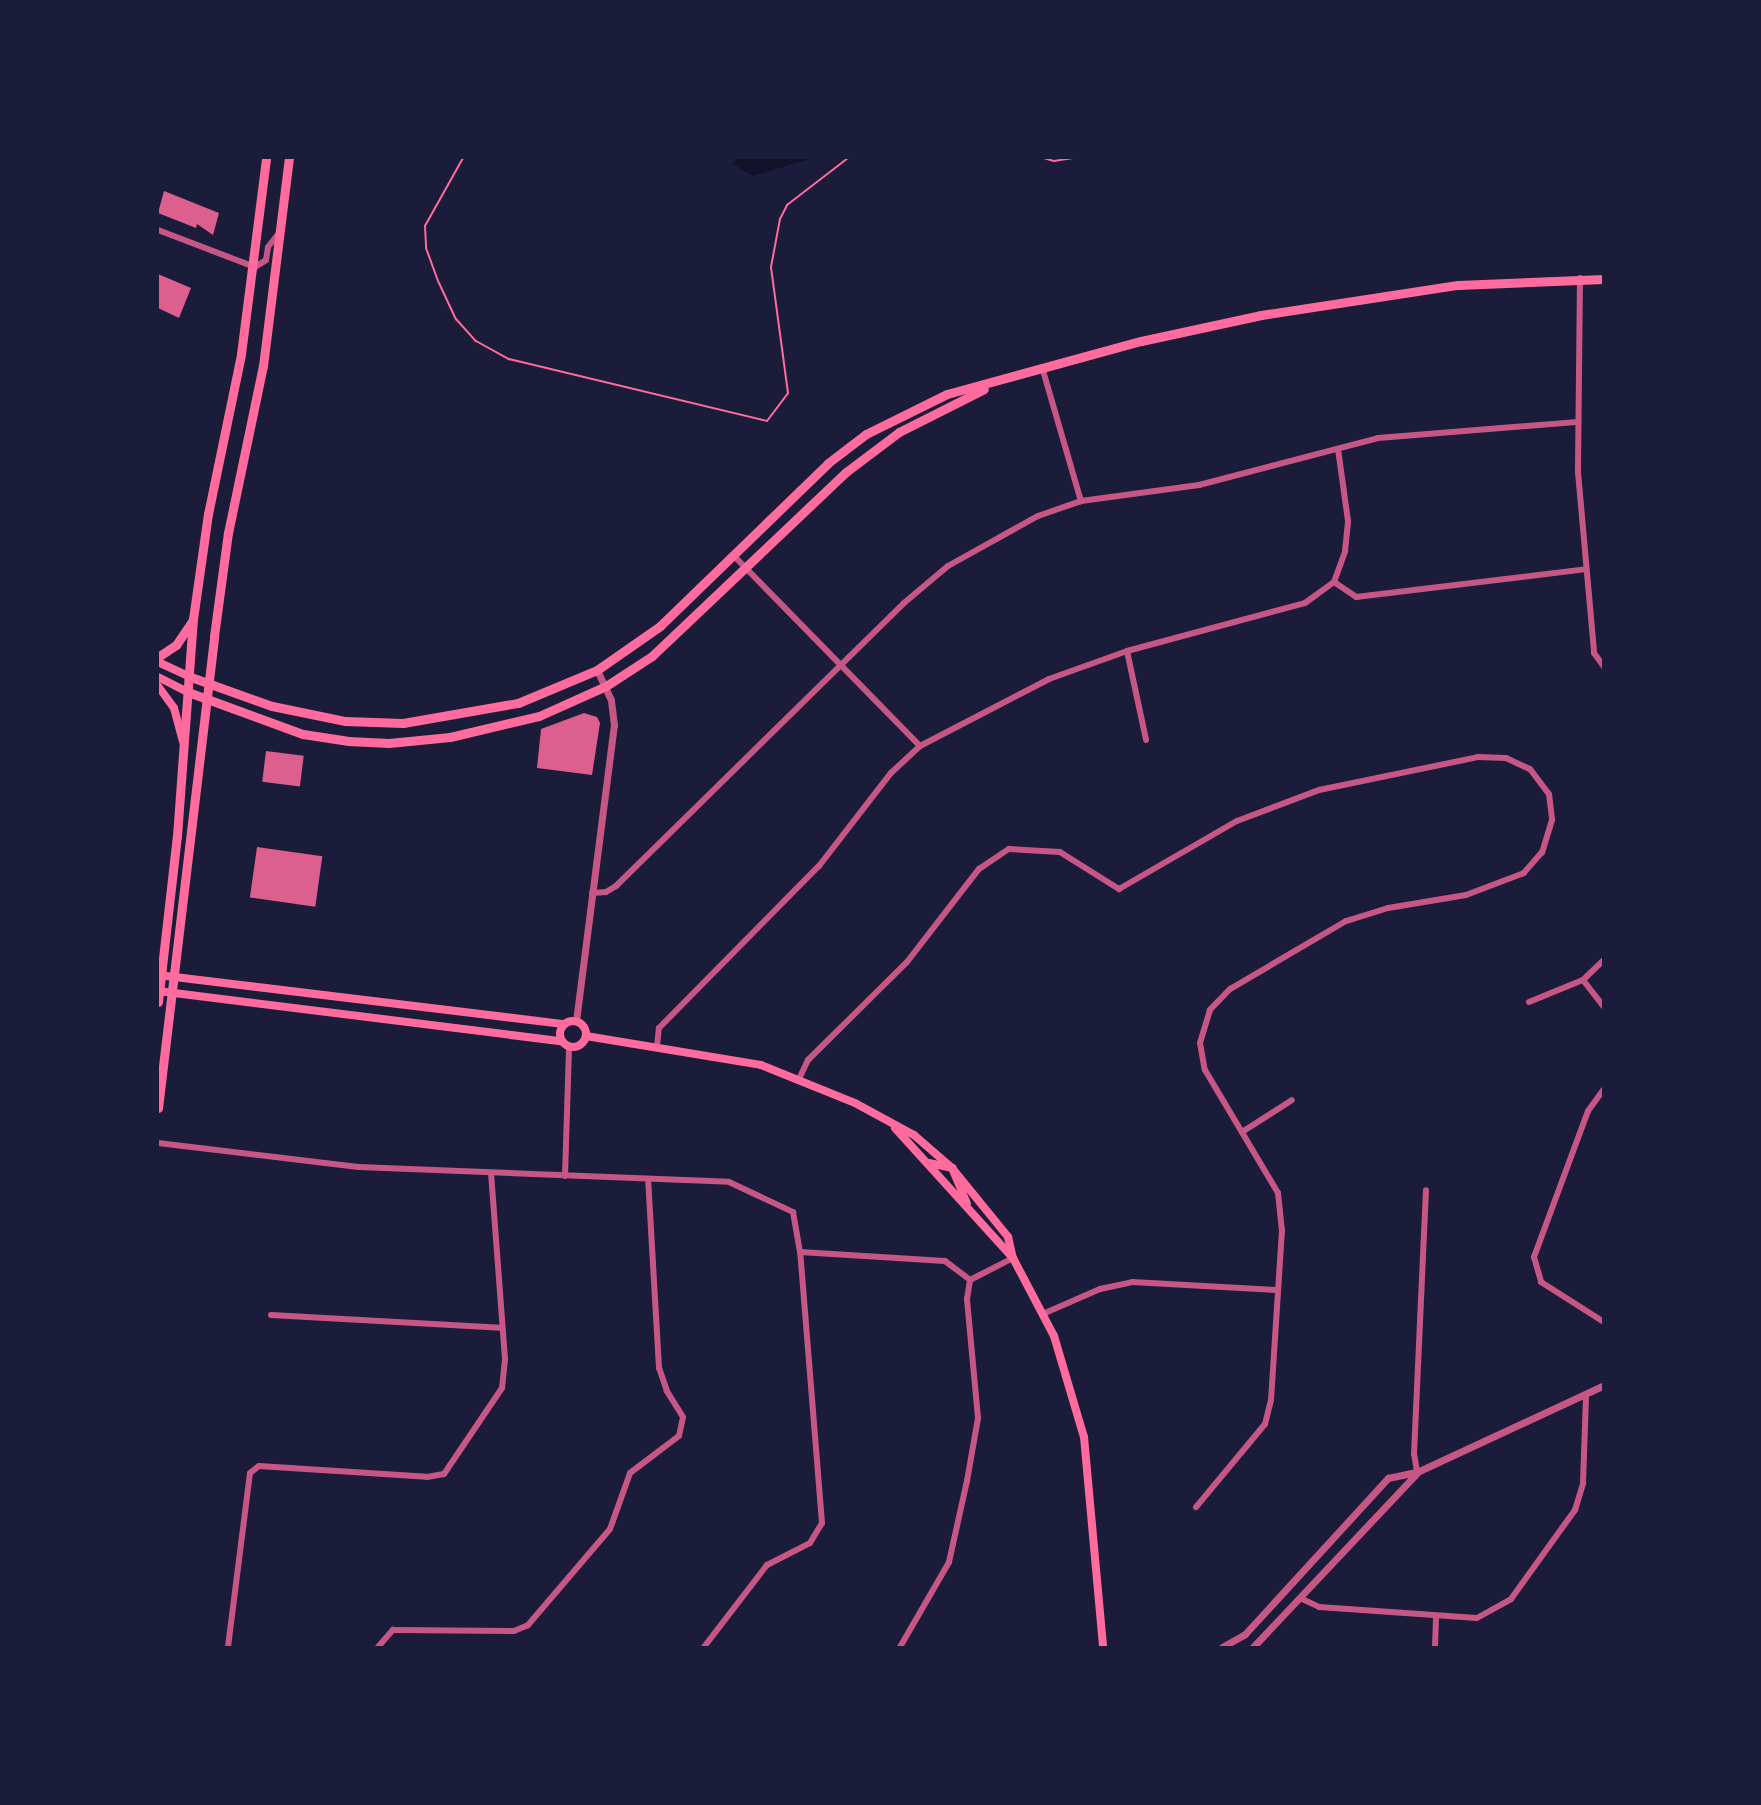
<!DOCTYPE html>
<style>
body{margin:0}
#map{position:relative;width:1761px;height:1805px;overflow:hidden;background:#1b1b3a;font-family:Cabin,sans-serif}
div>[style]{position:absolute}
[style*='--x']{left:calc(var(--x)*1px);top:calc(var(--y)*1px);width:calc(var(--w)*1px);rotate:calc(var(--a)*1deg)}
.water>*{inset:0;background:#12122b}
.building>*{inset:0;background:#dd5f8e;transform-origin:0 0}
.path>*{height:2px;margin:-1px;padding:0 1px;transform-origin:1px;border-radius:1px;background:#ff6b9d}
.minor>*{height:6px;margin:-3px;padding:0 3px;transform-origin:3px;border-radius:3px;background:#c65784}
.tertiary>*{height:7px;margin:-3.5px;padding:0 3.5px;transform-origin:3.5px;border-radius:3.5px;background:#c65784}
.secondary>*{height:8px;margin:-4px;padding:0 4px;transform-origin:4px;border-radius:4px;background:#ff6b9d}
.secondary>.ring{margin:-4px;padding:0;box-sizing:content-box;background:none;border:8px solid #ff6b9d;border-radius:50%}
.primary>*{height:9px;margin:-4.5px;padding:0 4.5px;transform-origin:4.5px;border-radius:4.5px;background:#ff6b9d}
span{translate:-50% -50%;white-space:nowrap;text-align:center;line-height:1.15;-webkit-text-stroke:7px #1b1b3a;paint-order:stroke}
.frame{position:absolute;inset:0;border:159px solid #1b1b3a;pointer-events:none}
</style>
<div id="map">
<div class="water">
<i style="clip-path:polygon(737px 158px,812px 158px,753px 176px,733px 164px)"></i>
</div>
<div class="building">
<i style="clip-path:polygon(164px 191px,219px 213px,213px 235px,197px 224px,196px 228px,158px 213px)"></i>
<i style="clip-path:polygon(158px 274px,191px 288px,179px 318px,158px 308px)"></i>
<i style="clip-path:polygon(584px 713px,597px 717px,600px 723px,592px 775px,537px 768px,541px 729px)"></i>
<i style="left:266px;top:751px;width:38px;height:31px;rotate:7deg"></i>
<i style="left:257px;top:847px;width:66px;height:51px;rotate:8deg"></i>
</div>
<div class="path">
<i style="--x:463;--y:158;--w:78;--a:119.2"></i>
<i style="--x:425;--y:226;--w:22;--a:87"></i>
<i style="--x:426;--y:248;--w:37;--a:70"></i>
<i style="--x:439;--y:283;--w:40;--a:65"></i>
<i style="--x:456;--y:319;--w:30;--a:48"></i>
<i style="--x:476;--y:341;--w:38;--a:29"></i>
<i style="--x:509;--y:359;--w:265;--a:13.5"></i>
<i style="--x:767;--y:421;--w:35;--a:-53"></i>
<i style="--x:788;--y:393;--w:127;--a:-97.7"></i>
<i style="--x:771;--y:267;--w:49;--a:-79.4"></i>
<i style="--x:780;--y:219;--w:16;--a:-63"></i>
<i style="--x:787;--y:205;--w:77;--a:-37.6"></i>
<i style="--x:1044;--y:158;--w:10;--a:17"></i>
<i style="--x:1054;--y:161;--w:19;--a:-9"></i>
</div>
<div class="minor">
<i style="--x:158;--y:230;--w:104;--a:20.9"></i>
<i style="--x:255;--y:267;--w:13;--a:-32"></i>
<i style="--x:266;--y:260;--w:13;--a:-81"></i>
<i style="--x:268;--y:247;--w:18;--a:-52"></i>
<i style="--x:1580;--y:278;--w:194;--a:90.6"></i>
<i style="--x:1578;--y:472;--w:182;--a:84.9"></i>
<i style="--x:1594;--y:653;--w:17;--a:54"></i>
<i style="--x:1042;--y:367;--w:140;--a:73.8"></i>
<i style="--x:734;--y:556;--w:266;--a:45.6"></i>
<i style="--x:1334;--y:582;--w:27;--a:34"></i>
<i style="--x:1356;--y:597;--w:232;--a:-6.9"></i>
<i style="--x:1127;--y:651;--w:91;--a:77.9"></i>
<i style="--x:592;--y:893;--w:14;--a:-4"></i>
<i style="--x:606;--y:892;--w:12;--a:-31"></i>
<i style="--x:616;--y:886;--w:404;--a:-44.5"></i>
<i style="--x:904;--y:603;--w:57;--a:-40.1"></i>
<i style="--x:948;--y:566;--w:103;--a:-29.1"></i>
<i style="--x:1038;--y:516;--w:46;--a:-19.2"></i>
<i style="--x:1081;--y:501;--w:119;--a:-7.7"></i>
<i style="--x:1199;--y:485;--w:185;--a:-14.7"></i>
<i style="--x:1378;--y:438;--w:201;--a:-4.6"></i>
<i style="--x:1583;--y:980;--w:34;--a:52"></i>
<i style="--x:1529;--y:1002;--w:58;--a:-22.2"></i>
<i style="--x:1583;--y:980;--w:29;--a:-44"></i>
<i style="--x:657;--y:1046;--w:18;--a:-84"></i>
<i style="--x:659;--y:1028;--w:228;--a:-45.4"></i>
<i style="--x:819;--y:866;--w:118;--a:-52.3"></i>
<i style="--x:891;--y:773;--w:40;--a:-43"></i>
<i style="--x:920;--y:746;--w:145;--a:-27.4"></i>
<i style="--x:1049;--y:679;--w:83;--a:-19.7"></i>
<i style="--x:1127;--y:651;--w:184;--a:-15.1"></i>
<i style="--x:1305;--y:603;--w:36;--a:-36"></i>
<i style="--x:1334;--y:582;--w:33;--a:-70"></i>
<i style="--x:1345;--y:551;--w:30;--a:-84"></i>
<i style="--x:1348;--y:521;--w:73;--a:-97.9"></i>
<i style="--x:800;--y:1077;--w:19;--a:-65"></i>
<i style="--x:808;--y:1060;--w:139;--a:-44.7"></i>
<i style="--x:907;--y:962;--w:118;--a:-52.3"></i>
<i style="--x:979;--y:869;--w:36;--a:-34"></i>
<i style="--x:1009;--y:849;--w:51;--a:3.4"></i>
<i style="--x:1060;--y:852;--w:70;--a:32.1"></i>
<i style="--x:1119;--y:889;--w:136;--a:-30"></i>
<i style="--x:1237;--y:821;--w:88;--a:-20.7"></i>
<i style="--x:1319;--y:790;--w:162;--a:-11.7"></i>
<i style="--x:1478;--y:757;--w:28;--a:2"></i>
<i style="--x:1506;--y:758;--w:26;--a:25"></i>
<i style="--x:1530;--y:769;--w:31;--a:53"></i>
<i style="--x:1549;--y:794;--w:26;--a:83"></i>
<i style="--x:1552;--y:820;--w:34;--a:107"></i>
<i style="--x:1542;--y:852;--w:28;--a:131"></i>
<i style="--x:1524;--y:873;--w:62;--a:159.2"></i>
<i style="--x:1466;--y:895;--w:79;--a:170.5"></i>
<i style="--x:1388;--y:908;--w:44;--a:162.8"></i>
<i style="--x:1346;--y:921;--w:134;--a:149.6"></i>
<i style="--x:1230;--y:989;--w:29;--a:134"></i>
<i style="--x:1210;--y:1010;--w:34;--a:107"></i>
<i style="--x:1200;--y:1043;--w:27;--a:80"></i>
<i style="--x:1205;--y:1070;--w:143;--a:59.3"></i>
<i style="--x:1278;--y:1193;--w:37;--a:84"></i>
<i style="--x:1282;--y:1230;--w:170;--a:93.7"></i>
<i style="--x:1271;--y:1400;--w:25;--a:104"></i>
<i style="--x:1265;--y:1424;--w:108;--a:129.7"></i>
<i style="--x:1604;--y:1089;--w:27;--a:126"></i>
<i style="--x:1588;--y:1111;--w:156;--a:110.3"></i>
<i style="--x:1534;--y:1257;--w:26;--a:74"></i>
<i style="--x:1541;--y:1282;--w:75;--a:32.4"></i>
<i style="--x:1242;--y:1132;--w:59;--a:-32.6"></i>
<i style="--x:158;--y:1143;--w:202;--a:6.8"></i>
<i style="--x:359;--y:1167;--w:370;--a:2.3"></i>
<i style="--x:729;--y:1182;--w:71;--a:25.1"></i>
<i style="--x:793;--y:1212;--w:41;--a:80.1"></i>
<i style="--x:800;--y:1252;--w:145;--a:3.6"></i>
<i style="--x:945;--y:1261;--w:31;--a:37"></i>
<i style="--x:970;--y:1280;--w:48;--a:-27.1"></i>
<i style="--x:565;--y:1176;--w:129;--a:-88.2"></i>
<i style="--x:1045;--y:1313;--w:60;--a:-23.6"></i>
<i style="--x:1100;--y:1289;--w:33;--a:-12"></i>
<i style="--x:1132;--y:1282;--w:145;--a:3.2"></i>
<i style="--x:271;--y:1315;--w:230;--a:3.2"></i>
<i style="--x:1417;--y:1472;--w:18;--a:-99"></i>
<i style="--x:1414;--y:1454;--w:264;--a:-87.4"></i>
<i style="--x:1300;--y:1598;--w:21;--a:25"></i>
<i style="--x:1319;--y:1607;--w:158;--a:4"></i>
<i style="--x:1477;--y:1618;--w:39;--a:-29"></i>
<i style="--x:1511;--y:1599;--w:110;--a:-54.3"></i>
<i style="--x:1575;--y:1510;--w:28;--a:-73"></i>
<i style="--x:1583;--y:1483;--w:87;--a:-88"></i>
<i style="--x:228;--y:1647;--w:175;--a:-82.8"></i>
<i style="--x:250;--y:1473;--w:11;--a:-38"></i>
<i style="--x:259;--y:1466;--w:168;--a:3.7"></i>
<i style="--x:427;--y:1477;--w:17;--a:-10"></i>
<i style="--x:444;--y:1474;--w:104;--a:-56"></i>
<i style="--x:502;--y:1388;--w:29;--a:-84"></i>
<i style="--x:505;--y:1359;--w:186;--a:-94.3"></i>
<i style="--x:378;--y:1647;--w:23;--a:-49"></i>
<i style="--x:393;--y:1630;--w:121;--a:0.5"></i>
<i style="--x:514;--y:1631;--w:15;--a:-23"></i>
<i style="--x:528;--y:1625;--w:126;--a:-49.5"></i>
<i style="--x:610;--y:1529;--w:59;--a:-70.3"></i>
<i style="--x:630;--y:1473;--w:61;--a:-37.1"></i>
<i style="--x:679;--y:1436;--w:19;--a:-78"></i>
<i style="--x:683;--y:1417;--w:31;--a:-122"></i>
<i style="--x:667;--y:1391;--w:24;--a:-109"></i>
<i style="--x:659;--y:1368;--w:188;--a:-93.3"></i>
<i style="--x:704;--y:1647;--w:103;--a:-52.5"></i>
<i style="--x:767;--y:1565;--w:48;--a:-27.1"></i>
<i style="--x:810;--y:1543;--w:23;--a:-59"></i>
<i style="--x:822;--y:1523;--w:272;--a:-94.6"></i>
<i style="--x:900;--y:1647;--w:98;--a:-60"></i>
<i style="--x:949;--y:1562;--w:83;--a:-77.5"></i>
<i style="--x:967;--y:1481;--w:64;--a:-80.1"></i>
<i style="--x:978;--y:1418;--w:120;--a:-95.3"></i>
<i style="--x:967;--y:1299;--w:19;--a:-81"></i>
<i style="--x:1435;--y:1647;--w:29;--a:-88"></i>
</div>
<div class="tertiary">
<i style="--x:576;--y:1021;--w:298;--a:-82.7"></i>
<i style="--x:614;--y:725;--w:25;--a:-97"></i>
<i style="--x:611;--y:700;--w:33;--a:-115"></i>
<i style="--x:1222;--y:1647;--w:26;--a:-29"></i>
<i style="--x:1245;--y:1634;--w:212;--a:-47.5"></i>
<i style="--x:1388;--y:1478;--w:30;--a:-12"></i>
<i style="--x:1417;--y:1472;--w:206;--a:-24.9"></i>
<i style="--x:1253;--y:1647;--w:239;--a:-46.7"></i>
</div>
<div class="secondary">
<i style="--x:158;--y:662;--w:33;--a:25"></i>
<i style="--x:158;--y:677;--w:34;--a:27"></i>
<i style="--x:158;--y:686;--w:27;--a:54"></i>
<i style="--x:174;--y:708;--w:34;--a:75"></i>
<i style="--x:158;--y:975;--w:409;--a:6.9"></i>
<i style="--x:158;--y:991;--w:406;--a:7.1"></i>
<i class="ring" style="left:560px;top:1021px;width:18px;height:18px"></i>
<i style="--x:586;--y:1036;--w:177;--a:9.4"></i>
<i style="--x:761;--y:1065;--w:101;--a:22"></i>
<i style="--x:855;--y:1103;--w:67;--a:28.5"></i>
<i style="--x:914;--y:1135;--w:50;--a:41"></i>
<i style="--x:952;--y:1168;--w:89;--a:50.9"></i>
<i style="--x:1008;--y:1237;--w:22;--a:77"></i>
<i style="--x:895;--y:1128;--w:176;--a:47.8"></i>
<i style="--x:1013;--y:1258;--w:88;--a:62.3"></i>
<i style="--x:1054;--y:1336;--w:105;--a:73.5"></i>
<i style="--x:1084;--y:1437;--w:211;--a:84.8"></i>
<i style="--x:929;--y:1163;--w:24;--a:12"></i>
<i style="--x:952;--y:1168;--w:38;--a:67"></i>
</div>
<div class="primary">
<i style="--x:158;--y:657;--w:22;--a:-34"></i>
<i style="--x:176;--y:645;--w:29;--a:-56"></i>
<i style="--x:188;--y:676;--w:89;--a:19.7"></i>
<i style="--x:272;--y:706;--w:75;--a:11.6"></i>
<i style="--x:345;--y:721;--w:58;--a:2"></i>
<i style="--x:403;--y:723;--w:117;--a:-9.9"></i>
<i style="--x:518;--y:703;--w:86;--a:-22.7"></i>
<i style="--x:597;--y:670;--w:77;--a:-34.9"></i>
<i style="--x:660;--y:626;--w:234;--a:-44.1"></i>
<i style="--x:828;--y:463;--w:48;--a:-37.3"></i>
<i style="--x:866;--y:434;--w:90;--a:-26.3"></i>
<i style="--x:947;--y:394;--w:201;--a:-15.3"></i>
<i style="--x:1141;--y:341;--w:123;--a:-12.2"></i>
<i style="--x:1261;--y:315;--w:199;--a:-8.7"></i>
<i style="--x:1458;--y:285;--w:146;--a:-2.4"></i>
<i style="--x:188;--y:692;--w:122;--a:20.1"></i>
<i style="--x:303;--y:734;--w:46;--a:8.8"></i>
<i style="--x:348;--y:741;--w:41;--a:2.8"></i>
<i style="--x:389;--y:743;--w:61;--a:-5.6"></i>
<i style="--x:450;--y:737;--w:91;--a:-13.3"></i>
<i style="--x:539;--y:716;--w:73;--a:-24.1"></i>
<i style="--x:606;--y:686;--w:55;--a:-33.1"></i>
<i style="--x:652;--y:656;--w:267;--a:-43.5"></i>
<i style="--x:846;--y:472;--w:66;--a:-37"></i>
<i style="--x:899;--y:432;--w:95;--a:-26.8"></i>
<i style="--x:158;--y:1002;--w:167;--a:-83.5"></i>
<i style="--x:177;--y:836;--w:218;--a:-85.8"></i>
<i style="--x:193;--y:619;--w:106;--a:-81.9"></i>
<i style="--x:208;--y:514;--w:163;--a:-78.3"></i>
<i style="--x:241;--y:354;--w:198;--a:-82.7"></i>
<i style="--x:158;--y:1108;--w:475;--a:-83.2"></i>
<i style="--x:214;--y:636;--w:104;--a:-82.3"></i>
<i style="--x:228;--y:533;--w:171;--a:-78.2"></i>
<i style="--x:263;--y:366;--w:210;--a:-82.9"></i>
</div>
<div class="frame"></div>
</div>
